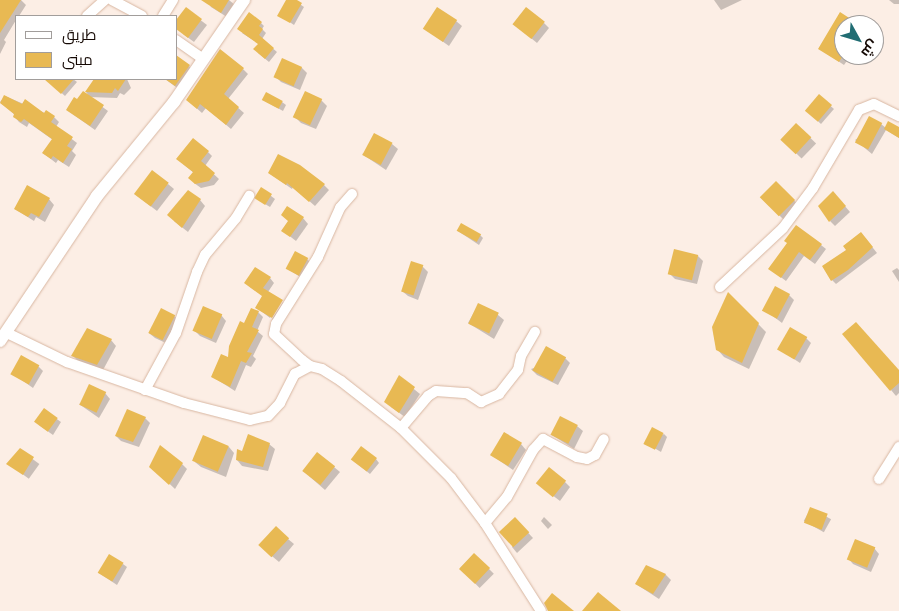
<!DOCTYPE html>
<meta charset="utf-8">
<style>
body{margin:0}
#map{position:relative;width:899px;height:611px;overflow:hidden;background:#fceee5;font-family:"IBM Plex Sans",Cairo,sans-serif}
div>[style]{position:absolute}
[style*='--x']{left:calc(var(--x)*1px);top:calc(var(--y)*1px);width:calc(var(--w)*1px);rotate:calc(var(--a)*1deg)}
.shadow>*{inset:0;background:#0003;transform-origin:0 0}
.building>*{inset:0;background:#e8b953;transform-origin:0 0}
.roads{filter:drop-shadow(0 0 1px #d8b6a1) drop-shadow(0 0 1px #d8b6a1)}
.minor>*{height:10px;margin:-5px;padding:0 5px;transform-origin:5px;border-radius:5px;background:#fff}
.tertiary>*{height:12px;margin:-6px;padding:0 6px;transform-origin:6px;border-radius:6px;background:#fff}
span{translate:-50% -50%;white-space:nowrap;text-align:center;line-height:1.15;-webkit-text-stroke:4px #fff;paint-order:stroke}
.legend{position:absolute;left:15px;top:15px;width:162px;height:65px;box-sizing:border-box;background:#fff;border:1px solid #a19d9b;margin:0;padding:6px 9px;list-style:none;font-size:15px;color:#150904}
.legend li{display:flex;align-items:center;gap:10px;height:25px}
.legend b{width:25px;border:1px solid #a19d9b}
.north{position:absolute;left:834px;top:15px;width:50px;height:50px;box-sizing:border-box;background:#fff;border:1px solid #a19d9b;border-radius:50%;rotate:129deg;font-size:14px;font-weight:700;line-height:20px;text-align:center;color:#150904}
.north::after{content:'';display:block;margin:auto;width:18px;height:22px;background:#216d73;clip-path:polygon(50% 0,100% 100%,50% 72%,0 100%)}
</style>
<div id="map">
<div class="shadow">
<i style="clip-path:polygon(21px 0,26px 5px,19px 16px,16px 16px,16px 20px,4px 40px,6px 42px,0 54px,0 1px)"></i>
<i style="clip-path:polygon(207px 0,229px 0,235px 5px,227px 17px,211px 7px)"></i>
<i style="clip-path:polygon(287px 0,294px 0,304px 7px,294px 25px,279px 15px)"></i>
<i style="clip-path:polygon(714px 0,742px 0,721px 10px)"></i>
<i style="clip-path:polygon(889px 0,899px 0,899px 4px,894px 4px)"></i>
<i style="clip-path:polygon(186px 9px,207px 25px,194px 42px,183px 34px)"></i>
<i style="clip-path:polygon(841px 14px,858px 25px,844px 25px,844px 55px,851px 55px,844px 65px,820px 49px)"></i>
<i style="clip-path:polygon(456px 21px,462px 26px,449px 46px,425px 29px)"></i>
<i style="clip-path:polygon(261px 23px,264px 26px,262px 29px,266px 33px,262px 39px,277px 52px,269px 62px,258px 53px,259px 44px,242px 33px)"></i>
<i style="clip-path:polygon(544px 23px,549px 28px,537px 43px,520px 29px)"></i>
<i style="clip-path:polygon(283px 60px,302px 68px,307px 73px,300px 90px,281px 82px,276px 77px)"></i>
<i style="clip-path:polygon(189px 66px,194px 71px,180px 90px,165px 79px,176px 79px)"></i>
<i style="clip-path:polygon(243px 69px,248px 74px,228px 99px,244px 113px,231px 129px,206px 108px,202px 113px,193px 105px)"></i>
<i style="clip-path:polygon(49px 79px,73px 79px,77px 82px,65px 96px,47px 80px)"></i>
<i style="clip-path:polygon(95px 79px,127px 79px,131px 88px,124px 95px,120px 93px,117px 98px,89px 97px,108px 111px,95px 130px,67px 110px,78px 101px,89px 96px,86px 92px)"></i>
<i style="clip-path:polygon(305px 93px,321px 100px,327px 106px,316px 129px,301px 123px,296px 118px)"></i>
<i style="clip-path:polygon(5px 96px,54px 117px,59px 122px,56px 127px,77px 143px,72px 151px,76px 155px,69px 167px,58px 160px,56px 163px,43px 153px,53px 140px,29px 123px,27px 127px,19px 122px,14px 116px,15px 115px,0 102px)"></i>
<i style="clip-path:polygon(819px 96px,834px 109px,821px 124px,810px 114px)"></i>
<i style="clip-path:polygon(263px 100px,282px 102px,286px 105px,283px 111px)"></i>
<i style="left:796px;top:124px;width:28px;height:21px;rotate:44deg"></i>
<i style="clip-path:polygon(881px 124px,886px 128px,899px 129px,899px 138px,886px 130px,872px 154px,855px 140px)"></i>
<i style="clip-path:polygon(392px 144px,398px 149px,386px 170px,362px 154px)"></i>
<i style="clip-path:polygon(208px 152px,212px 156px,205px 166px,219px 179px,214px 185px,201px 188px,194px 183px,194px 173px,183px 164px)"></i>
<i style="clip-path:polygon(269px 173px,324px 185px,329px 190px,315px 206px,293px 187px,292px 189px)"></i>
<i style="left:776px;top:183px;width:33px;height:21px;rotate:44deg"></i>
<i style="clip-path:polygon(168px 184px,174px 189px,157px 211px,140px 198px)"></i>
<i style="clip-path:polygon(262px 189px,275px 199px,270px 207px,260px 201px)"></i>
<i style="clip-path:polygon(838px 198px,850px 212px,835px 226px,830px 221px)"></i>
<i style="clip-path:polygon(49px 199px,54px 205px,45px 222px,36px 217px,34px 221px,15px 209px)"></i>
<i style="clip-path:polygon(200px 200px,205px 206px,188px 232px,174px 221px)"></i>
<i style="clip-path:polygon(303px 218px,308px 224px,296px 241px,283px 231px,289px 222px)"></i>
<i style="clip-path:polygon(458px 231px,480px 235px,483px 238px,479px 245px)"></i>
<i style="clip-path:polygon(865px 238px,877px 253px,836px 284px,832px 280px)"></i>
<i style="clip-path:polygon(788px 243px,821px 245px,826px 249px,815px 264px,804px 256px,786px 281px,770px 269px)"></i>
<i style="clip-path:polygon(698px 256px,703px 261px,697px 284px,675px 279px,669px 273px)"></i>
<i style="clip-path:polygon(307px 259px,310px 262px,302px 278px,288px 269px)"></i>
<i style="clip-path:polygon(422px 266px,428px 272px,418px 300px,408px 296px,402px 291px)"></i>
<i style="clip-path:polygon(897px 268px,899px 270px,899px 282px,892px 271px)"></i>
<i style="clip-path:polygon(270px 278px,274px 283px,268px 292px,281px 300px,270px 318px,256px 307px,263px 296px,250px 287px)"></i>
<i style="clip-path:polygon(729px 294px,766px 332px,749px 369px,724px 357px,717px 349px)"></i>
<i style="clip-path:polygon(789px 295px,794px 300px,782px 323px,765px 310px)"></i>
<i style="clip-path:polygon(283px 302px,287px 305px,277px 322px,272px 319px)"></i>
<i style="clip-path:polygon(478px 305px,498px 315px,504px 320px,494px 339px,468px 323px)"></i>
<i style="clip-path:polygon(258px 312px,263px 317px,257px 331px,263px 336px,253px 356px,256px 359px,251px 367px,246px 365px,235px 391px,213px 377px,229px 359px,245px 324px)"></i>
<i style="clip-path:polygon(221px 315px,226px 321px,216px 343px,200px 336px,194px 330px)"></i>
<i style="clip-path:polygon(174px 316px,180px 321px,168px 344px,155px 338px,149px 333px)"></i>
<i style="clip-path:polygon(806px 338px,811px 343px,800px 363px,779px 349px)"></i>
<i style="clip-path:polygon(111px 340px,116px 346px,103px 370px,78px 361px,73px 356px)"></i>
<i style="clip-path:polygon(565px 358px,570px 363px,558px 385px,537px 375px,531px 369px)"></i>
<i style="clip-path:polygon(38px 366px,43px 371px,33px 388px,12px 373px)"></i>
<i style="clip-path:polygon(899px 371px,899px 393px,896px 396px,891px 390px)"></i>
<i style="clip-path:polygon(399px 377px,420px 394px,405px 417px,391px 407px)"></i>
<i style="clip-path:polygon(105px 393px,110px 399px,99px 418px,79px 404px)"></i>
<i style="clip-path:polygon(44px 410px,61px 422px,53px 435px,39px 425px)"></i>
<i style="clip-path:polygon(145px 418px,150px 423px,139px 447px,121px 441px,116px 436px)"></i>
<i style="clip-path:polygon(577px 426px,583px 431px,574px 449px,552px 435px)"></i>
<i style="clip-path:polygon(664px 434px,667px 437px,661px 452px,646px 443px)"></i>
<i style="clip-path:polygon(204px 436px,229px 447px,234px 453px,226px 477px,201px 467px,195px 462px)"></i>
<i style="clip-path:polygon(269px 444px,275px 449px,268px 471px,242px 466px,237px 460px,242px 453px)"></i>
<i style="clip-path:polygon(521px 444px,526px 450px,513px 470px,490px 454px)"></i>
<i style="left:20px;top:450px;width:24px;height:18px;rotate:36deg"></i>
<i style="clip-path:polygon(376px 459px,379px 463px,370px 474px,355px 462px)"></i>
<i style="clip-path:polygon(182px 464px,187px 469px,175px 489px,157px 472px)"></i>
<i style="clip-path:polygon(334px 467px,340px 472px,325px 490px,309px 476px)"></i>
<i style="clip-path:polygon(565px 482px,570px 487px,560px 501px,543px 488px)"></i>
<i style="left:811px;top:508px;width:23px;height:15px;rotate:29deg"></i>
<i style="clip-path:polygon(544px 517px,552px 525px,548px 529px,541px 521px)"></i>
<i style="clip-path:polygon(520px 524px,533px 538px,517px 553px,512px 547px)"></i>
<i style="clip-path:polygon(288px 539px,294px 544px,279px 562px,266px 551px)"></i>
<i style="clip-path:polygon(874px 548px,879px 554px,871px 572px,853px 564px,848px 558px)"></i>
<i style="left:474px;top:554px;width:28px;height:20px;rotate:45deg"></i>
<i style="clip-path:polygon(123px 564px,127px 567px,117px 585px,99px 573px)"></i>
<i style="clip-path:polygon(647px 567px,666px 575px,671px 580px,659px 599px,636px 584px)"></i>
</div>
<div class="building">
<i style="clip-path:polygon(0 0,21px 0,0 33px)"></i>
<i style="clip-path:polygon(201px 0,229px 0,221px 13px)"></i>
<i style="clip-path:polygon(286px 0,297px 0,302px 3px,290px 23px,277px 16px)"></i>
<i style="clip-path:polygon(186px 7px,202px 19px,188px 38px,176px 29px,176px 20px)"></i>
<i style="left:437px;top:7px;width:24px;height:26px;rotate:33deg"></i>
<i style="left:526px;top:7px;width:24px;height:22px;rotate:38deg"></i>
<i style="clip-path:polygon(249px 12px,262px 22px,259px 26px,263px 29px,259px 35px,274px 48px,265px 59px,253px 49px,258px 44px,237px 29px)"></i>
<i style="clip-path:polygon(840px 12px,860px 25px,844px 25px,844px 54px,839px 62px,818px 49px)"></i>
<i style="clip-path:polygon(220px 49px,244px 68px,224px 94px,239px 107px,226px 125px,200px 104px,197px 109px,186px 100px)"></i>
<i style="clip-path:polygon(176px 55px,190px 65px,175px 86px,165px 79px,176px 79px)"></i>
<i style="left:282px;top:58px;width:22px;height:21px;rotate:24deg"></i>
<i style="clip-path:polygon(44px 79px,74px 79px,61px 94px)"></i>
<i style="clip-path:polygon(94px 79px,126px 79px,118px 91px,115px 88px,112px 93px,85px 92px)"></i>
<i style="clip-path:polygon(83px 91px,104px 105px,90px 126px,66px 110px,74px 97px,77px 99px)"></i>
<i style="left:305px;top:91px;width:19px;height:29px;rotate:25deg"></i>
<i style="left:266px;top:92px;width:19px;height:9px;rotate:28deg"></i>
<i style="left:819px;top:94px;width:17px;height:22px;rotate:40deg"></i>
<i style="clip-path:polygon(4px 95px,22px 104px,25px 99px,44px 113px,46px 110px,55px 116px,51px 122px,73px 137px,67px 146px,72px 149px,63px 163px,53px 156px,51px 159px,42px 153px,52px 139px,24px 119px,21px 122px,13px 117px,14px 114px,0 103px)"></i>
<i style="left:869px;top:116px;width:15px;height:30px;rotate:28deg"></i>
<i style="clip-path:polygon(888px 121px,899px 127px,899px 138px,884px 129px)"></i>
<i style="left:796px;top:123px;width:21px;height:23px;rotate:43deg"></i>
<i style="left:374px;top:133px;width:21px;height:25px;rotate:28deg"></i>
<i style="clip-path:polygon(193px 138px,209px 151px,201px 161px,215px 173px,209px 181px,195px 184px,188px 178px,193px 172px,176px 159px)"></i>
<i style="clip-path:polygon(278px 154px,300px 165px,325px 184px,309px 202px,287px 183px,286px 185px,268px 173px)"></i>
<i style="left:152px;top:170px;width:21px;height:30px;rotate:37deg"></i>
<i style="left:776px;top:181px;width:27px;height:23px;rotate:45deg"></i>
<i style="clip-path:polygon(27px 185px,50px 198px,39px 217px,31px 213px,28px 217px,14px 209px)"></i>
<i style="left:261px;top:187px;width:13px;height:13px;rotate:32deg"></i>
<i style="clip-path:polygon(188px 190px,201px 199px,182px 228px,167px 215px)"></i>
<i style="clip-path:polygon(833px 191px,846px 206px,829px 222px,818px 206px)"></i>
<i style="clip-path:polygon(287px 206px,304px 217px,290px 237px,281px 231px,288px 221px,281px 215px)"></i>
<i style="left:461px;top:223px;width:23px;height:9px;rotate:29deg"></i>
<i style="clip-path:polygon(796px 225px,822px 244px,810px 260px,799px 252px,781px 278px,768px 269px,787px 243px,784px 241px)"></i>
<i style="clip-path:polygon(861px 232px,873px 247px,848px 270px,831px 281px,822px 266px,846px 250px,843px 246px)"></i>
<i style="left:674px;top:249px;width:25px;height:26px;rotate:14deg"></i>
<i style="left:295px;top:251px;width:15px;height:20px;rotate:28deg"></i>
<i style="left:411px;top:261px;width:13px;height:32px;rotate:18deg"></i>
<i style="clip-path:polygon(255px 267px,271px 277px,263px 288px,283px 300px,272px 318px,255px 308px,262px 296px,244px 283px)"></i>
<i style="left:775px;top:286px;width:17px;height:28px;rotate:28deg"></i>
<i style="clip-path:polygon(728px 292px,759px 323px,742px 363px,716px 350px,712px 327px)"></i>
<i style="left:478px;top:303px;width:23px;height:23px;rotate:25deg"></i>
<i style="left:203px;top:306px;width:21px;height:27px;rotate:23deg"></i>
<i style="left:161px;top:308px;width:16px;height:28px;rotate:27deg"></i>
<i style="clip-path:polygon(251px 308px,259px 311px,252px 327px,259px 330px,247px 352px,252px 353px,246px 363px,241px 361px,230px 387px,211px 377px,221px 354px,228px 357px,229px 346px,240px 321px,244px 323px)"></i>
<i style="clip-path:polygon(856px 322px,899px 370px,899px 383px,890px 391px,842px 334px)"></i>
<i style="left:790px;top:327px;width:20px;height:26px;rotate:30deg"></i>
<i style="clip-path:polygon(87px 328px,112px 339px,97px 365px,71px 356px)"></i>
<i style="left:546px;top:346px;width:23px;height:28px;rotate:29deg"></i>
<i style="left:21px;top:355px;width:21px;height:22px;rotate:29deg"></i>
<i style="clip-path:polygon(399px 375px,415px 387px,399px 413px,384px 402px)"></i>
<i style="left:89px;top:384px;width:19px;height:23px;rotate:25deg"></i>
<i style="left:44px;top:408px;width:17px;height:17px;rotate:36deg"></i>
<i style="clip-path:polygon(127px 409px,146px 417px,133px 442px,115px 436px)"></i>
<i style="left:560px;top:416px;width:20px;height:21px;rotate:27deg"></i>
<i style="left:652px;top:427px;width:13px;height:19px;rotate:27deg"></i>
<i style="left:504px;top:432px;width:21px;height:27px;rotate:31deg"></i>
<i style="clip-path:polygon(248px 434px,270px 443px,263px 467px,236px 460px,237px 449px,242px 451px)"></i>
<i style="left:203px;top:435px;width:28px;height:28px;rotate:23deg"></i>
<i style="clip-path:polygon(160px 445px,183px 463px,169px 485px,149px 467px)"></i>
<i style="left:361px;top:446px;width:20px;height:17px;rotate:37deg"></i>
<i style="clip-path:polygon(20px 448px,34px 457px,23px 475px,6px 464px)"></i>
<i style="left:317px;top:452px;width:23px;height:24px;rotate:38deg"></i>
<i style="left:549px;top:467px;width:22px;height:21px;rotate:39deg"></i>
<i style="left:810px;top:507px;width:19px;height:17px;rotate:21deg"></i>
<i style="left:515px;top:517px;width:21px;height:22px;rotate:47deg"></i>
<i style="left:276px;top:526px;width:18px;height:26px;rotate:43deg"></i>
<i style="left:855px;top:539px;width:22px;height:22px;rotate:22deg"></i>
<i style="left:474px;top:553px;width:22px;height:22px;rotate:43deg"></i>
<i style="left:109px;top:554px;width:17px;height:22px;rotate:31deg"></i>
<i style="clip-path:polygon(646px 565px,666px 574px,653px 594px,635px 584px)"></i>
<i style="clip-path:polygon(598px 592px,621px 611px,582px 611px)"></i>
<i style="clip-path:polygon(552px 593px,574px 611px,548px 611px,544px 603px)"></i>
</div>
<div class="roads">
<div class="minor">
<i style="--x:112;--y:0;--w:34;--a:28"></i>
<i style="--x:87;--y:16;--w:24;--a:-42"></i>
<i style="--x:163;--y:16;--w:19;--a:-58"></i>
<i style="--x:176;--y:40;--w:33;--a:35"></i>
<i style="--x:352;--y:194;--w:18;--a:131"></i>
<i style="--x:340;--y:208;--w:54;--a:114.2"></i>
<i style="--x:318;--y:257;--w:79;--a:122.1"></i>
<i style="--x:276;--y:324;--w:10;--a:101"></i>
<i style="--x:274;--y:334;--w:38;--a:43"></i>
<i style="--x:302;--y:360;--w:10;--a:37"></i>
<i style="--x:310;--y:366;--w:12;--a:14"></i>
<i style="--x:322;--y:369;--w:22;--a:32"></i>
<i style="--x:341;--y:381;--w:76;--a:38.1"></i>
<i style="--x:401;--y:428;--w:71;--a:45"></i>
<i style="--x:451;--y:478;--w:56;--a:52.9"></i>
<i style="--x:485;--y:523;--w:104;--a:57.5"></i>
<i style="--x:720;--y:287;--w:86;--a:-43.1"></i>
<i style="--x:783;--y:228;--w:50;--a:-53.1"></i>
<i style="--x:813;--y:188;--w:91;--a:-59.5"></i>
<i style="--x:859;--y:110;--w:16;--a:-22"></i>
<i style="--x:874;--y:104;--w:28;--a:26"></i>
<i style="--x:7;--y:333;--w:67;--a:25.8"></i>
<i style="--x:67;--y:362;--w:124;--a:19.3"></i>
<i style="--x:184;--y:403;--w:68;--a:14.4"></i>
<i style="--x:250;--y:420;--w:18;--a:-13"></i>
<i style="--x:268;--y:416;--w:18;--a:-47"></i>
<i style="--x:280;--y:403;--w:33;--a:-63"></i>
<i style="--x:295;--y:374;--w:17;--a:-28"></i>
<i style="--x:145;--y:390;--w:65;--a:-61.5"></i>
<i style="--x:176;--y:333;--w:65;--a:-71"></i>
<i style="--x:197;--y:272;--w:19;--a:-65"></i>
<i style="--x:205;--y:255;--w:48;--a:-50"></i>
<i style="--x:236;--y:218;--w:26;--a:-59"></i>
<i style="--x:401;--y:428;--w:42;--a:-49.8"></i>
<i style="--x:428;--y:396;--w:9;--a:-32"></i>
<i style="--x:436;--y:391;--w:31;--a:4"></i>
<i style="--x:467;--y:393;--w:17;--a:33"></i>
<i style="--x:481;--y:402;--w:20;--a:-24"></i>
<i style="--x:499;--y:394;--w:31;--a:-52"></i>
<i style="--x:518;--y:370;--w:14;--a:-78"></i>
<i style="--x:521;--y:356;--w:28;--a:-60"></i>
<i style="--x:879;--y:479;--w:38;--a:-58"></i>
<i style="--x:485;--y:523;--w:34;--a:-50"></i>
<i style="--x:507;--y:497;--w:54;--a:-61"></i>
<i style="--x:533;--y:450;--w:15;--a:-48"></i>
<i style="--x:543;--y:439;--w:38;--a:28"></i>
<i style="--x:577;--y:457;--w:10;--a:11"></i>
<i style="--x:587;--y:459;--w:9;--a:-27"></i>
<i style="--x:595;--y:455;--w:18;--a:-61"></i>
</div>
<div class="tertiary">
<i style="--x:0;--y:341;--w:174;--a:-56.2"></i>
<i style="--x:97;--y:196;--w:122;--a:-50.7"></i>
<i style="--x:174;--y:102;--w:124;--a:-55.5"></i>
</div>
</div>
<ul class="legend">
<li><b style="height:6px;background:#fff"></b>طريق</li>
<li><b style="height:14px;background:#e8b953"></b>مبنى</li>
</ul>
<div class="north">ش</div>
</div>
